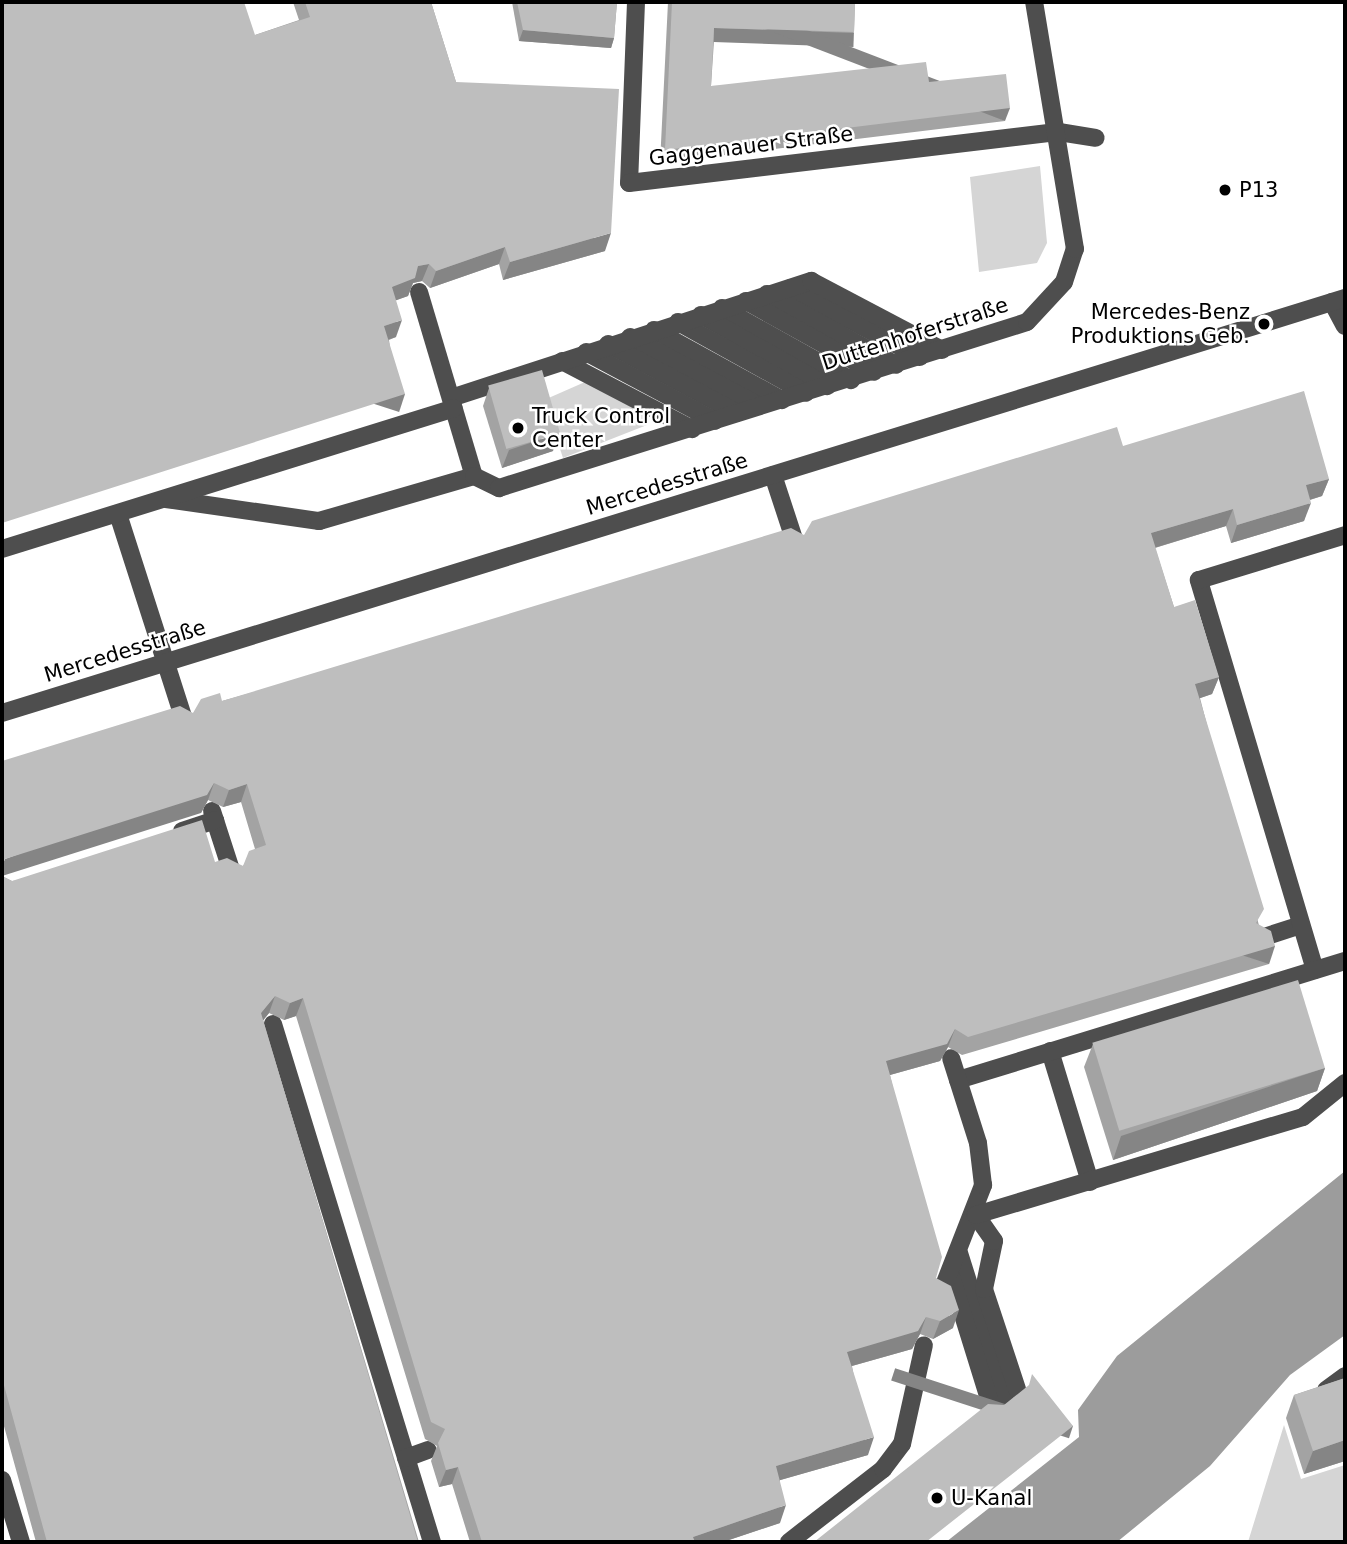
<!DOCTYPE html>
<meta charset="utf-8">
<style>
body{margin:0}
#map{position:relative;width:1347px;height:1544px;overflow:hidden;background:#fff;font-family:"DejaVu Sans",sans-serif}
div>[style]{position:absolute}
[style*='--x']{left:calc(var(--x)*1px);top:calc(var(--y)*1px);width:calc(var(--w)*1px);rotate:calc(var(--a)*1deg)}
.green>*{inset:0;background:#d5d5d5}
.water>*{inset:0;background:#9c9c9c}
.minor>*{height:18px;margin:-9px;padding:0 9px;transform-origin:9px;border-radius:9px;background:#4e4e4e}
.wall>*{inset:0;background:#a3a3a3}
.shaded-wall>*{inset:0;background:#858585;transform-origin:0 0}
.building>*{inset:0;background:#bebebe;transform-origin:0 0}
.dots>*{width:19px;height:19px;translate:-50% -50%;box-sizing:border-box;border:4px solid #fff;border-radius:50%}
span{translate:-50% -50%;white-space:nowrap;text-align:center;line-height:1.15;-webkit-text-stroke:5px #fff;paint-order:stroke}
.street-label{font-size:21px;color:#000}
.poi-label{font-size:21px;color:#000}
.left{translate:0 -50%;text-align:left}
.right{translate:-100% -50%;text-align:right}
.frame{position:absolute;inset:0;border:4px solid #000;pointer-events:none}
</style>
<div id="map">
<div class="green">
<i style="clip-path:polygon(1040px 166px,1047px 243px,1037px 263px,979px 272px,970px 177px)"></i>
<i style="clip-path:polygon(585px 382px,643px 413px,647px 425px,563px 458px,544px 400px)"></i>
<i style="clip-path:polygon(1284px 1425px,1301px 1479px,1345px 1465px,1345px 1542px,1248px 1542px)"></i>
</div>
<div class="water">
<i style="clip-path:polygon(1345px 1171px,1345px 1335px,1290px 1375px,1210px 1466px,1117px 1542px,946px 1542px,1079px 1437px,1078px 1410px,1117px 1356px)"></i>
</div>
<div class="minor">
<i style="--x:636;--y:2;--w:181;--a:92.2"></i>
<i style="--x:629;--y:183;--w:433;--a:-6.8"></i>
<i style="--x:1059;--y:132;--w:37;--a:9"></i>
<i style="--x:790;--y:288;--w:147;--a:28"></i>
<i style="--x:419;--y:292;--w:192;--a:73.4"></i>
<i style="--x:767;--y:294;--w:147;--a:28.8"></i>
<i style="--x:746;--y:301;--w:146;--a:29"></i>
<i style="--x:1332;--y:302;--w:27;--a:62"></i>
<i style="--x:722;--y:308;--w:148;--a:29.2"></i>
<i style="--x:701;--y:315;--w:145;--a:29.4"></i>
<i style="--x:678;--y:322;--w:146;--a:29"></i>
<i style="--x:654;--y:330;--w:146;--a:28.7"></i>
<i style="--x:630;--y:337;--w:146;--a:28.1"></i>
<i style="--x:608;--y:344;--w:146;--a:28.1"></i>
<i style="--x:586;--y:352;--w:146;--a:28.1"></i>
<i style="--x:562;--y:361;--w:147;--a:27.6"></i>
<i style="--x:451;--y:398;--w:379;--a:-18"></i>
<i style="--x:811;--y:281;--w:148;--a:27.8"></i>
<i style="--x:773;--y:475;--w:71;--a:71.8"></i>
<i style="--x:166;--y:499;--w:155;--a:8.2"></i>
<i style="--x:319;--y:521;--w:161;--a:-16.2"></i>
<i style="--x:474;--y:476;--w:28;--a:26"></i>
<i style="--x:499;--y:488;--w:553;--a:-17.45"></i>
<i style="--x:1027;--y:322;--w:54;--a:-47.2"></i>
<i style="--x:1064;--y:282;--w:35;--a:-72"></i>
<i style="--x:1075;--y:249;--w:250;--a:-99.4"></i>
<i style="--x:118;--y:514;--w:216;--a:72.2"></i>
<i style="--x:2;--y:549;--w:473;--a:-17.3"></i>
<i style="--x:2;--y:713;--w:1406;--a:-17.17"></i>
<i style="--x:212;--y:811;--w:65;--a:72.1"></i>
<i style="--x:182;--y:831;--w:35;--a:-18"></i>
<i style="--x:1261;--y:938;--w:42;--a:-18"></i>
<i style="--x:1315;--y:970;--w:407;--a:-106.6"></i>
<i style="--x:1199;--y:580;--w:153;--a:-17.1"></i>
<i style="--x:273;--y:1024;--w:542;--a:72.94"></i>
<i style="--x:1050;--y:1051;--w:137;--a:73"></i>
<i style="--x:958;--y:1080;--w:405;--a:-17.1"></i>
<i style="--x:959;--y:1253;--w:153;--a:72.5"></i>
<i style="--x:950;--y:1273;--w:142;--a:72.8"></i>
<i style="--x:941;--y:1293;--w:116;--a:-68.7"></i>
<i style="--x:983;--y:1185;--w:42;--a:-96.8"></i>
<i style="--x:978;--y:1143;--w:89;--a:-107.6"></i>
<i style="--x:1017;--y:1389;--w:105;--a:-108.3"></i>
<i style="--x:984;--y:1289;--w:49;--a:-78.2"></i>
<i style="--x:994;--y:1241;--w:32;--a:-125"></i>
<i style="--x:976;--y:1215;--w:341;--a:-16.7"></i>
<i style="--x:1303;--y:1117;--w:54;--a:-39"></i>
<i style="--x:1326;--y:1390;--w:24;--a:-36"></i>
<i style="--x:406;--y:1458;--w:23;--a:-20"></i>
<i style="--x:2;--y:1480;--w:65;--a:73"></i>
<i style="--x:789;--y:1542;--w:119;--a:-37.8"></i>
<i style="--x:883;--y:1469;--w:31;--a:-53"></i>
<i style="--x:902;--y:1444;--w:101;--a:-77.5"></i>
</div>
<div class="wall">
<i style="clip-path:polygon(293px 2px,431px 2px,456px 82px,605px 251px,503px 280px,499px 264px,430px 288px,422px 281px,413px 283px,408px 296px,396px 300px,396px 337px,389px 340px,399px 412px,255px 35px,299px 20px)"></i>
<i style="clip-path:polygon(512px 2px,617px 2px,614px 38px,611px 48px,519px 41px)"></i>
<i style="clip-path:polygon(668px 2px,855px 2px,854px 32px,849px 45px,714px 41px,711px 86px,929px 82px,1005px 121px,660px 163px)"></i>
<i style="clip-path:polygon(489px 388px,553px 451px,502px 468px,483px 406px)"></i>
<i style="clip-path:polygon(1123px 446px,1329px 479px,1322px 496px,1310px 500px,1304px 521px,1231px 543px,1226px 526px,1155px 548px,1174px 607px,1219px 677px,1212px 694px,1200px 698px,1269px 964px,962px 1055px,948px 1047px,940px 1061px,890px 1075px,936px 1278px,953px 1328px,933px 1339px,920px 1334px,912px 1349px,852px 1366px,868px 1455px,780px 1480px,780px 1523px,723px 1542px,470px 1542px,452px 1484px,439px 1487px,431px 1461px,437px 1446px,425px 1439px,296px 1016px,284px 1020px,269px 1013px,263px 1020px,419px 1542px,36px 1542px,2px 1419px,2px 876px,12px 881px,215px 862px,243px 866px,255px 849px,241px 802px,223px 807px,208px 800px,201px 813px,193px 713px,222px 701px)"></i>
<i style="clip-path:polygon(1093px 1044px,1325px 1068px,1317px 1091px,1113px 1160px,1084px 1067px)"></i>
<i style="clip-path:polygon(1345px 1378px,1345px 1461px,1304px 1474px,1286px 1418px,1294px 1395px)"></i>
</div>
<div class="shaded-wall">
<i style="left:714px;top:28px;width:140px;height:14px;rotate:2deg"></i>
<i style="clip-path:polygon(523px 30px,614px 38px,611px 48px,519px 41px)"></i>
<i style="left:1010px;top:108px;width:14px;height:348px;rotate:111deg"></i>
<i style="clip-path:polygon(611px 233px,605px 251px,503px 280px,510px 262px)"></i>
<i style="clip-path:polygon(505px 247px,499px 264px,430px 288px,436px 271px)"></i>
<i style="clip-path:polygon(429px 264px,422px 281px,413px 283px,408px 296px,386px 304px,392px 287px,418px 266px)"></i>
<i style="clip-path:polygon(402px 320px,396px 337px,378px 343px,384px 326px)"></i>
<i style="left:405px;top:394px;width:19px;height:423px;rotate:108deg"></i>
<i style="clip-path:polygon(560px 433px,553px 451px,502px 468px,509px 450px)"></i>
<i style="clip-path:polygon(1329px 479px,1322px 496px,1299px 503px,1306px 485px)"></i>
<i style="clip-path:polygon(1311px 503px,1304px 521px,1231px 543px,1237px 525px)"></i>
<i style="clip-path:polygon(1233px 509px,1226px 526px,1144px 551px,1151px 533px)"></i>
<i style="clip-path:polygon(1219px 677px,1212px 694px,1189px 702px,1195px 684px)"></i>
<i style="clip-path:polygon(214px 783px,208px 800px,201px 813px,2px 876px,2px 866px,5px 859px)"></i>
<i style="clip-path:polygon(247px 784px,241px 802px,223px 807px,229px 790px)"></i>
<i style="left:1275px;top:946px;width:19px;height:320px;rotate:108deg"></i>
<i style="clip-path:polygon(275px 996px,269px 1013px,255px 1031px,261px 1013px)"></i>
<i style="clip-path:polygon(303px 998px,296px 1016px,284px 1020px,290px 1003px)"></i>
<i style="clip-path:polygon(955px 1029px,948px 1047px,940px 1061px,879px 1078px,886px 1061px)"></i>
<i style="clip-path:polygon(1325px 1068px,1317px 1091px,1113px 1160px,1121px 1136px)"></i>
<i style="clip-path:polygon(959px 1310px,953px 1328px,933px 1339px,940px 1321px)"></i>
<i style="clip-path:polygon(926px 1317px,920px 1334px,912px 1349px,841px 1369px,847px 1352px)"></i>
<i style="left:1073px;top:1426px;width:13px;height:187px;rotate:108deg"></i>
<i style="clip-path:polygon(874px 1437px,868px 1455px,770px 1483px,776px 1466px)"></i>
<i style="clip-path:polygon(1345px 1440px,1345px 1461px,1304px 1474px,1313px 1451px)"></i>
<i style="clip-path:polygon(458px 1467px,452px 1484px,439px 1487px,446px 1470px)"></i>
<i style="clip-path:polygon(786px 1505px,780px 1523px,723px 1542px,691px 1542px,693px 1537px)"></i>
</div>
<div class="building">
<i style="clip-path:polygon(2px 2px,244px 2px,255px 35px,310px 17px,305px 2px,431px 2px,456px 82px,619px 89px,611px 233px,510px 262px,505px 247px,436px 271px,429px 264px,418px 266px,415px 278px,392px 287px,402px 320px,384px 326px,405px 394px,2px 523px)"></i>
<i style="clip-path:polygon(517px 2px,617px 2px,614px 38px,523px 30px)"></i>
<i style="clip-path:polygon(672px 2px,855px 2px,854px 32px,714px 28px,711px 86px,926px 62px,929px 82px,1006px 74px,1010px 108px,665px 150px)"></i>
<i style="left:542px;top:370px;width:66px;height:56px;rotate:74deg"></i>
<i style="clip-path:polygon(1304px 391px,1329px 479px,1306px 485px,1311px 503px,1237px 525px,1233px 509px,1151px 533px,1174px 607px,1195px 600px,1219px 677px,1195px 684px,1264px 909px,1256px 923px,1271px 931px,1275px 946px,968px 1037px,955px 1029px,947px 1044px,886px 1061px,942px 1257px,936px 1278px,951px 1286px,959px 1310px,940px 1321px,926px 1317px,918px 1331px,847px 1352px,874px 1437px,776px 1466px,786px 1505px,693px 1537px,695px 1542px,482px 1542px,458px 1467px,446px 1470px,438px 1443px,445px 1429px,431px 1422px,303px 998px,290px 1003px,275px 996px,261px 1013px,418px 1542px,47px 1542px,2px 1378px,2px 876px,12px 881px,202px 820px,215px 862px,227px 858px,243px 866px,249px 851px,266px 845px,247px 784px,229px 790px,214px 783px,207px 795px,5px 859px,2px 866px,2px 761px,180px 706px,193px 713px,201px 699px,220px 693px,222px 701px,791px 528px,804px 535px,812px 521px,1117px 427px,1123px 446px)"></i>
<i style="left:1298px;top:980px;width:92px;height:215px;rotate:73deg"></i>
<i style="clip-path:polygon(1032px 1374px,1073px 1426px,926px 1542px,814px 1542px,988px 1404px,1004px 1405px,1029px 1385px)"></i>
<i style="clip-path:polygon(1345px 1378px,1345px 1440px,1313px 1451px,1294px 1395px)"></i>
</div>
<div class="dots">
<i style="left:1225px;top:190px;background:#000"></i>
<i style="left:1264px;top:324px;background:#000"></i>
<i style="left:518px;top:428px;background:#000"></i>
<i style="left:937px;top:1498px;background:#000"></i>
</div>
<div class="street-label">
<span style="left:751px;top:146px;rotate:-7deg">Gaggenauer Straße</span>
<span style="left:915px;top:334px;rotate:-18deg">Duttenhoferstraße</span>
<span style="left:667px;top:484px;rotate:-17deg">Mercedesstraße</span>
<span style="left:125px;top:651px;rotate:-17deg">Mercedesstraße</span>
</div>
<div class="poi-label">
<span class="left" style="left:1239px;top:190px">P13</span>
<span class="right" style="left:1250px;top:324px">Mercedes-Benz<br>Produktions Geb.</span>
<span class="left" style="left:532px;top:428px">Truck Control<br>Center</span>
<span class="left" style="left:951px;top:1498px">U-Kanal</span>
</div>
<div class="frame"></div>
</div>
